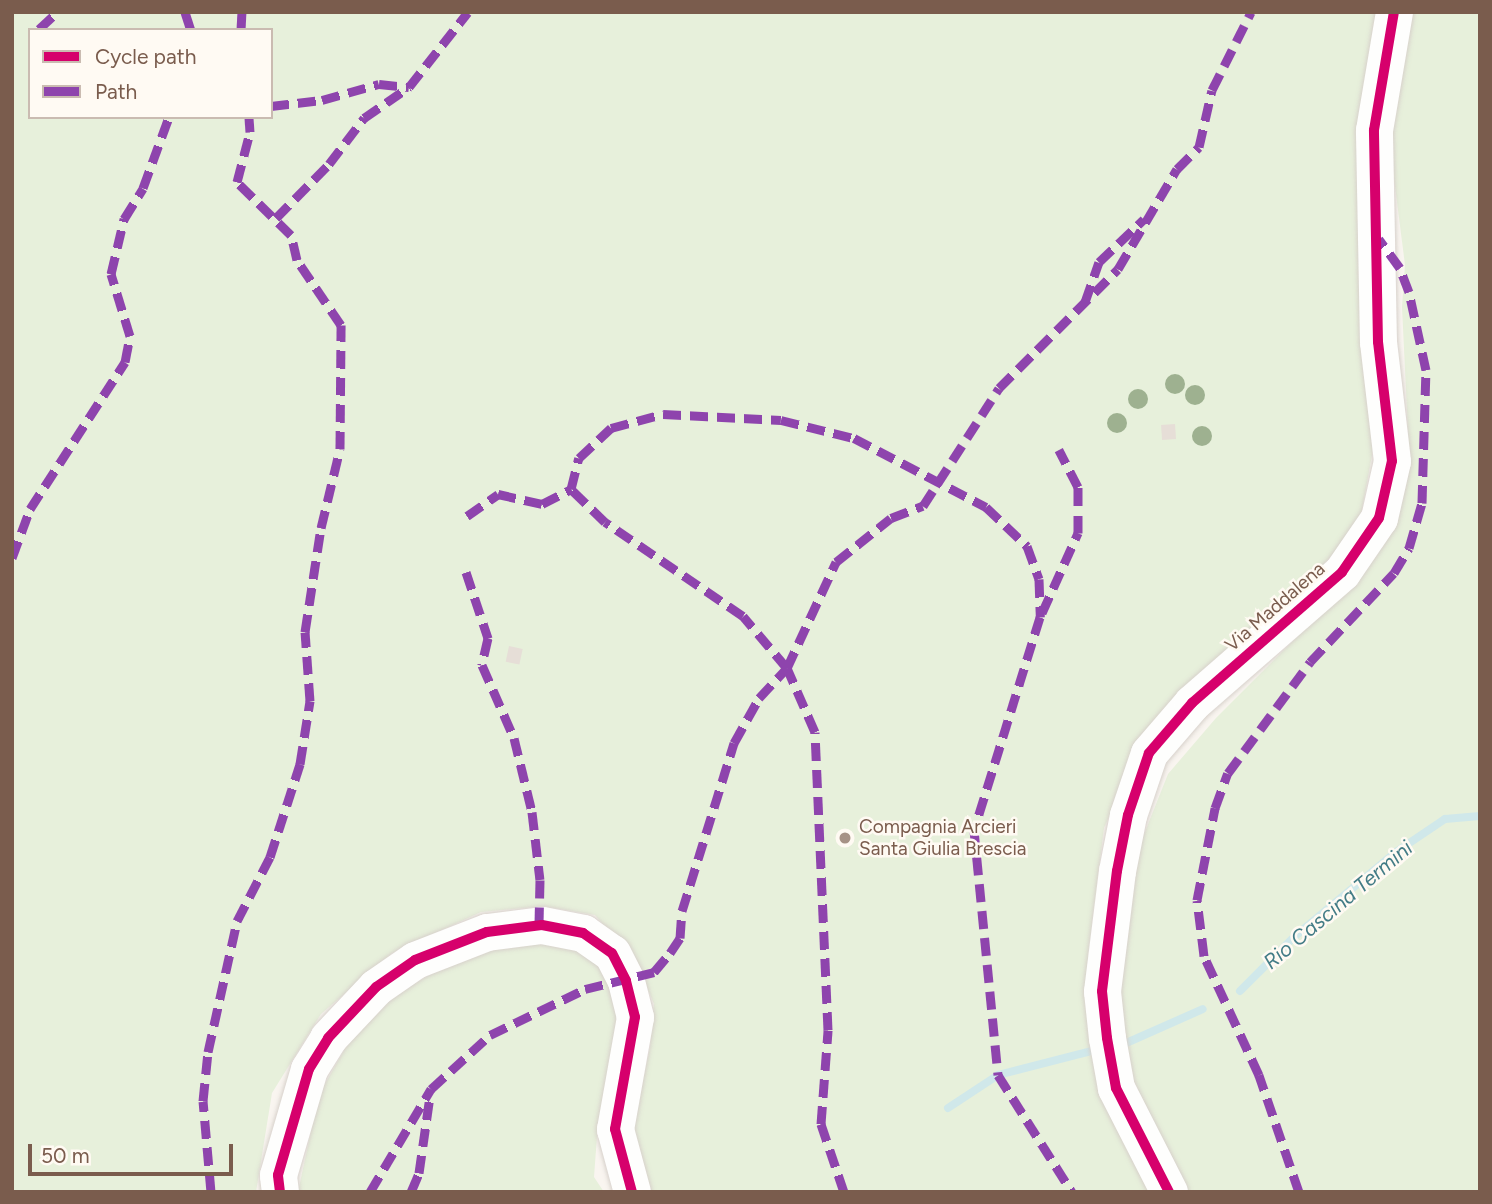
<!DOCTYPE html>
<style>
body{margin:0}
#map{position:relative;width:1492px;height:1204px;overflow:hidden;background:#f9f5f0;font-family:Figtree,sans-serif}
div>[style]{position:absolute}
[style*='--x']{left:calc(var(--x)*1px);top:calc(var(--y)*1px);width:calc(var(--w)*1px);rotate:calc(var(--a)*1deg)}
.green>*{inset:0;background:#e7f0db}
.stream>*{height:8px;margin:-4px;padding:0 4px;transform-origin:4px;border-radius:4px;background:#d0e8ea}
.building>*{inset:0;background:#e6ded7;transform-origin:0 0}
.roads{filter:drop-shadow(0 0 2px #d7d1cb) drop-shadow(0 0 2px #d7d1cb)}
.minor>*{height:37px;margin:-18.5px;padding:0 18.5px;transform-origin:18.5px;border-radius:18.5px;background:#fefefd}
.quiet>*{height:9px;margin-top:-4.5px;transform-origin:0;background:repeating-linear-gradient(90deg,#8e44ad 0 18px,transparent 0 27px)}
.cycleway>*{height:10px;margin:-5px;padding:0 5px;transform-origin:5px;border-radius:5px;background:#d6006c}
.trees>*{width:20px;height:20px;margin:-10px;border-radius:50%;background:#9eb190}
.dots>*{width:19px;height:19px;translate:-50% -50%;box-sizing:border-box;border:4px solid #fffaf3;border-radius:50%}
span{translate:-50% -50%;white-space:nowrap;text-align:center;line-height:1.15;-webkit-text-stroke:5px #fffaf3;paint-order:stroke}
.street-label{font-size:19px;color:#7a5c4d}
.poi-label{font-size:19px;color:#7a5c4d}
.left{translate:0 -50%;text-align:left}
.water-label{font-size:21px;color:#437c86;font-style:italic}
.frame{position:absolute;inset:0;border:14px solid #7a5c4d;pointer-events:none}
.legend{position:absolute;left:28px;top:28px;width:245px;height:91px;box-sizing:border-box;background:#fffaf3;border:2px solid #cabbb1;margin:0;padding:9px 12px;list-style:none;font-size:21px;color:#7a5c4d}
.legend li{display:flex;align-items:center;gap:14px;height:35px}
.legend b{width:35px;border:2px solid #cabbb1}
.scale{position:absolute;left:28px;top:1144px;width:205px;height:32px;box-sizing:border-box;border:4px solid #7a5c4d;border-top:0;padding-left:9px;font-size:21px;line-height:24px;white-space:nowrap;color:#7a5c4d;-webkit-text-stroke:5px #fffaf3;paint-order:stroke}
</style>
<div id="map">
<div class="green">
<i style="clip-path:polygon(evenodd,12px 12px,1381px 12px,1377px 428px,1359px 526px,1295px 595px,1148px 729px,1104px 828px,1088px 954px,1104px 1083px,1156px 1192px,651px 1192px,631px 1134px,650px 1048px,654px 1004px,638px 965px,595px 915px,543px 906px,481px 912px,392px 953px,321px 1014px,272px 1093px,256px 1192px,12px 1192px,12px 12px,30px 30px,271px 30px,271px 117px,30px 117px,30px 30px)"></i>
<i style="clip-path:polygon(1407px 12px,1480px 12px,1480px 1192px,1186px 1192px,1130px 1088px,1120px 1033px,1121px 928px,1135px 857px,1168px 774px,1216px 718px,1364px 570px,1409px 453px,1402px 307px,1405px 265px,1389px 139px)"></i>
<i style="clip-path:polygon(515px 941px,567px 943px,606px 971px,616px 1005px,616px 1047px,598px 1123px,594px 1177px,604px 1192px,298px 1192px,319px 1094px,349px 1042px,397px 994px,438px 970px)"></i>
</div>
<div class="stream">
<i style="--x:1240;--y:991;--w:76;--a:-45"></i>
<i style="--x:1294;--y:937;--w:133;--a:-39.8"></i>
<i style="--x:1396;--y:852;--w:59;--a:-34"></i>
<i style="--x:1445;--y:819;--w:35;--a:-5"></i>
<i style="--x:1124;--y:1044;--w:86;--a:-23.9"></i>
<i style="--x:948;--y:1108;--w:60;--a:-33.4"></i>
<i style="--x:998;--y:1075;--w:104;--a:-14.4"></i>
</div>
<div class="building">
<i style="left:1175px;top:424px;width:15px;height:14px;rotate:86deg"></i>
<i style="left:509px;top:646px;width:14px;height:16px;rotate:12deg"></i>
</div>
<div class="roads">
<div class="minor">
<i style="--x:280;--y:1192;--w:17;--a:-97"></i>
<i style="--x:278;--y:1175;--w:110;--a:-73.7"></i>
<i style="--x:309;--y:1069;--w:36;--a:-58"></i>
<i style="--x:328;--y:1038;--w:70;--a:-46.7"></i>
<i style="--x:376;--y:987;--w:47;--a:-34.7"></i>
<i style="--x:415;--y:960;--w:77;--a:-21.3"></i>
<i style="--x:487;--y:932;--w:55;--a:-7.3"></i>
<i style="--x:542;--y:925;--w:42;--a:11"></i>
<i style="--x:583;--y:933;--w:35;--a:35"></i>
<i style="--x:612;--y:953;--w:31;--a:63"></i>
<i style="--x:626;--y:981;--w:37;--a:76"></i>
<i style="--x:635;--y:1017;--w:114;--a:100.1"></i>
<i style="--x:615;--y:1129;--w:65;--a:74.9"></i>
<i style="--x:1169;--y:1192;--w:117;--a:-117"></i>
<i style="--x:1116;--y:1088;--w:51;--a:-100.2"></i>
<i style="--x:1107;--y:1038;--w:47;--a:-96.1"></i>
<i style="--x:1102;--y:991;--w:121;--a:-82.9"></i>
<i style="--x:1117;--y:871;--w:57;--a:-78.9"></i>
<i style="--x:1128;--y:815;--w:65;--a:-71.3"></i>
<i style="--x:1149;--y:753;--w:66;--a:-49.3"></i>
<i style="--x:1192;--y:703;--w:199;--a:-41.1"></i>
<i style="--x:1342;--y:572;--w:65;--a:-55.6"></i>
<i style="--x:1379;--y:518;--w:58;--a:-77.2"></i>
<i style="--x:1392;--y:461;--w:120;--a:-96.7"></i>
<i style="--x:1378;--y:342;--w:212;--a:-91.1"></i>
<i style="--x:1374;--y:130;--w:120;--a:-80.4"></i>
</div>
</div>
<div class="quiet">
<i style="--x:185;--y:12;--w:19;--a:72"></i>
<i style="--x:39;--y:29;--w:25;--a:-43"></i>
<i style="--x:241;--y:30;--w:18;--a:-87"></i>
<i style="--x:271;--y:106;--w:51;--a:-6.7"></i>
<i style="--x:322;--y:100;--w:59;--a:-15.7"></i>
<i style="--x:379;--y:84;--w:30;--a:6"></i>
<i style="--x:276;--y:218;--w:76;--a:-45.5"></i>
<i style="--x:329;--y:164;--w:58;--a:-52.7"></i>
<i style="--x:364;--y:118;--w:55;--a:-34.6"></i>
<i style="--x:409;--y:87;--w:95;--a:-51.8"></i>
<i style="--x:1085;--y:302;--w:42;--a:-70.7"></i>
<i style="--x:1099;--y:262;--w:62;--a:-43.7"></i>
<i style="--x:467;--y:516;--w:38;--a:-35"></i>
<i style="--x:498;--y:494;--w:45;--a:12.8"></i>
<i style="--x:542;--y:504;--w:33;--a:-27"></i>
<i style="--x:12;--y:558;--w:52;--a:-69.8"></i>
<i style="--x:30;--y:509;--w:175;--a:-57.1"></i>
<i style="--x:125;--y:362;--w:26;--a:-79"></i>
<i style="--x:130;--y:336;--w:65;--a:-107"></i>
<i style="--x:111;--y:274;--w:57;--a:-76.7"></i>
<i style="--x:124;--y:219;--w:36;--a:-58"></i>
<i style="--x:143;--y:188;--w:76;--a:-69.9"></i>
<i style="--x:466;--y:572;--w:70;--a:71.6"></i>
<i style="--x:488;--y:638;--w:28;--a:103"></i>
<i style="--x:482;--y:665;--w:80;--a:66.3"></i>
<i style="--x:514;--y:738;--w:76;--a:76.3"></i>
<i style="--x:532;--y:812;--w:68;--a:83.3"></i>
<i style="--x:540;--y:880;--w:45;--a:91.3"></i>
<i style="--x:1042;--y:613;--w:88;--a:-65.8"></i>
<i style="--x:1078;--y:533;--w:46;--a:-90"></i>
<i style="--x:1078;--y:487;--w:42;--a:-117.2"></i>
<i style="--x:211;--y:1192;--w:91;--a:-95"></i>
<i style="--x:203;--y:1101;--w:49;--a:-84.2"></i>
<i style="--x:208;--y:1052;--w:134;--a:-77.5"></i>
<i style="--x:237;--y:921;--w:72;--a:-62.7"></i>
<i style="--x:270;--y:857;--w:98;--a:-72.1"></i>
<i style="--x:300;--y:764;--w:64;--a:-81"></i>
<i style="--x:310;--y:701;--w:69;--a:-94.1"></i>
<i style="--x:305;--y:632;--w:105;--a:-81.3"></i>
<i style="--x:321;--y:528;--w:81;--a:-76.5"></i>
<i style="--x:340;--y:449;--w:124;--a:-89.5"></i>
<i style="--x:341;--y:325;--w:78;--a:-124.1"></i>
<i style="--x:297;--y:260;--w:26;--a:-103"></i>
<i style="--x:291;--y:235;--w:76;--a:-135.5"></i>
<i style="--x:237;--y:182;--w:52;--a:-75.4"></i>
<i style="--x:250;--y:132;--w:15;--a:-94"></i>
<i style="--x:370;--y:1192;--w:120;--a:-59.4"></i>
<i style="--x:431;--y:1089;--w:80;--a:-42.5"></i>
<i style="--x:490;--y:1035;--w:106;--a:-25.8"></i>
<i style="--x:585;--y:989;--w:71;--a:-13.8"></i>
<i style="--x:654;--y:972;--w:25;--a:-50"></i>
<i style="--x:670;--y:953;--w:18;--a:-56"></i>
<i style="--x:680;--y:938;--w:27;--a:-86"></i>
<i style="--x:682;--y:911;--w:176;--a:-72.8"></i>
<i style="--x:734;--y:743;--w:51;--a:-60.9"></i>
<i style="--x:759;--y:698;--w:41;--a:-47"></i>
<i style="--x:787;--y:668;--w:117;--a:-65.2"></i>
<i style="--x:836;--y:562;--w:70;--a:-38.7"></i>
<i style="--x:891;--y:518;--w:34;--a:-21"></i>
<i style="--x:923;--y:506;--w:140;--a:-57.2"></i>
<i style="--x:999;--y:388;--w:168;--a:-45"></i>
<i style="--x:1118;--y:269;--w:116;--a:-59.5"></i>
<i style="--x:1177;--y:169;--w:31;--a:-45"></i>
<i style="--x:1199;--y:147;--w:58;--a:-77.2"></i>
<i style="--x:1212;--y:90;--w:87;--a:-63.4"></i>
<i style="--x:411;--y:1192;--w:21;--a:-67"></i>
<i style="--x:419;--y:1173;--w:78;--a:-81.9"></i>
<i style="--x:844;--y:1192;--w:72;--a:-108.7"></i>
<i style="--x:821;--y:1124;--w:94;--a:-85.7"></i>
<i style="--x:828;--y:1030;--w:298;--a:-92.5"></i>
<i style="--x:815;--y:732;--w:70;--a:-113.6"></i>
<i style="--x:787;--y:668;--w:68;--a:-130.2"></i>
<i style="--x:743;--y:616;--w:167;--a:-145.7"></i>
<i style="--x:605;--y:522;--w:47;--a:-135.9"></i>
<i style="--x:571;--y:489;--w:32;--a:-76"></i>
<i style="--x:579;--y:458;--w:44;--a:-43.2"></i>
<i style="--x:611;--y:428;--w:54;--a:-15.1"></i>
<i style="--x:663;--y:414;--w:118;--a:2.9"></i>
<i style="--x:781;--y:420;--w:75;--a:13.9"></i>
<i style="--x:854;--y:438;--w:149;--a:27.6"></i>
<i style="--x:986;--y:507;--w:57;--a:43.6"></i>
<i style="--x:1027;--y:546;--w:35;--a:70"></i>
<i style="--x:1039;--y:579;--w:38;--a:88"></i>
<i style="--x:1040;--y:617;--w:223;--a:107.2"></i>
<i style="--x:974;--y:830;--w:246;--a:84.4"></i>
<i style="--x:998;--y:1075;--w:138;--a:57.7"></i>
<i style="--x:1299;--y:1192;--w:124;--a:-108.9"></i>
<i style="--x:1259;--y:1075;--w:131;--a:-114.8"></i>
<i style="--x:1204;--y:956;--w:56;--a:-97.1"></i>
<i style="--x:1197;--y:900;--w:94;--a:-78.9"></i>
<i style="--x:1215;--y:808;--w:37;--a:-70"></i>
<i style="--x:1228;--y:773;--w:138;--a:-53.5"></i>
<i style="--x:1310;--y:662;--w:122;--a:-46.7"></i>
<i style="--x:1394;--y:573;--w:29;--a:-59"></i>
<i style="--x:1409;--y:548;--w:47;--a:-73.9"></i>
<i style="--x:1422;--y:503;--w:133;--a:-88.3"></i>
<i style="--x:1426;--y:370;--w:80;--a:-102.3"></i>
<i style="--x:1409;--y:292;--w:26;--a:-111"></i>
<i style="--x:1400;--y:268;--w:36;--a:-126"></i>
</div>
<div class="cycleway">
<i style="--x:280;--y:1192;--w:17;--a:-97"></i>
<i style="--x:278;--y:1175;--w:110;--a:-73.7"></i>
<i style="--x:309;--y:1069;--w:36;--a:-58"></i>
<i style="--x:328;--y:1038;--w:70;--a:-46.7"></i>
<i style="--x:376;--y:987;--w:47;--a:-34.7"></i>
<i style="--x:415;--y:960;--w:77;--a:-21.3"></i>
<i style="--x:487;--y:932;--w:55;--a:-7.3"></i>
<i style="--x:542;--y:925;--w:42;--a:11"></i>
<i style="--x:583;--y:933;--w:35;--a:35"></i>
<i style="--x:612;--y:953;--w:31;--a:63"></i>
<i style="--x:626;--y:981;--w:37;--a:76"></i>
<i style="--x:635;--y:1017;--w:114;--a:100.1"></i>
<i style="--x:615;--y:1129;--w:65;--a:74.9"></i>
<i style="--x:1169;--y:1192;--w:117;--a:-117"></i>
<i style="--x:1116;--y:1088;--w:51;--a:-100.2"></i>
<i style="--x:1107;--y:1038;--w:47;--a:-96.1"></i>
<i style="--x:1102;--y:991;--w:121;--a:-82.9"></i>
<i style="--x:1117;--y:871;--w:57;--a:-78.9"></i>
<i style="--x:1128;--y:815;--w:65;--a:-71.3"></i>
<i style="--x:1149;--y:753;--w:66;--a:-49.3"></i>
<i style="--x:1192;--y:703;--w:199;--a:-41.1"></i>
<i style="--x:1342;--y:572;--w:65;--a:-55.6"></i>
<i style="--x:1379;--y:518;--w:58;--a:-77.2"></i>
<i style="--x:1392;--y:461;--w:120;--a:-96.7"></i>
<i style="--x:1378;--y:342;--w:212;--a:-91.1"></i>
<i style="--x:1374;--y:130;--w:120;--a:-80.4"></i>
</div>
<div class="trees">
<i style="left:1175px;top:384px"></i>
<i style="left:1195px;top:395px"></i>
<i style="left:1138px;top:399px"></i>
<i style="left:1117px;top:423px"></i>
<i style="left:1202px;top:436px"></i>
</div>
<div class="dots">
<i style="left:845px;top:838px;background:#a69286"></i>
</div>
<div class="street-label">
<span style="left:1275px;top:607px;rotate:-41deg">Via Maddalena</span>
</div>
<div class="poi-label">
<span class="left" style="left:859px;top:838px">Compagnia Arcieri<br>Santa Giulia Brescia</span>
</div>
<div class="water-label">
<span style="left:1338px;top:905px;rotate:-40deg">Rio Cascina Termini</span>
</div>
<div class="frame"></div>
<ul class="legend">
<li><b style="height:9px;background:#d6006c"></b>Cycle path</li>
<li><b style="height:9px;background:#8e44ad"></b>Path</li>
</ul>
<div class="scale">50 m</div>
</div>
